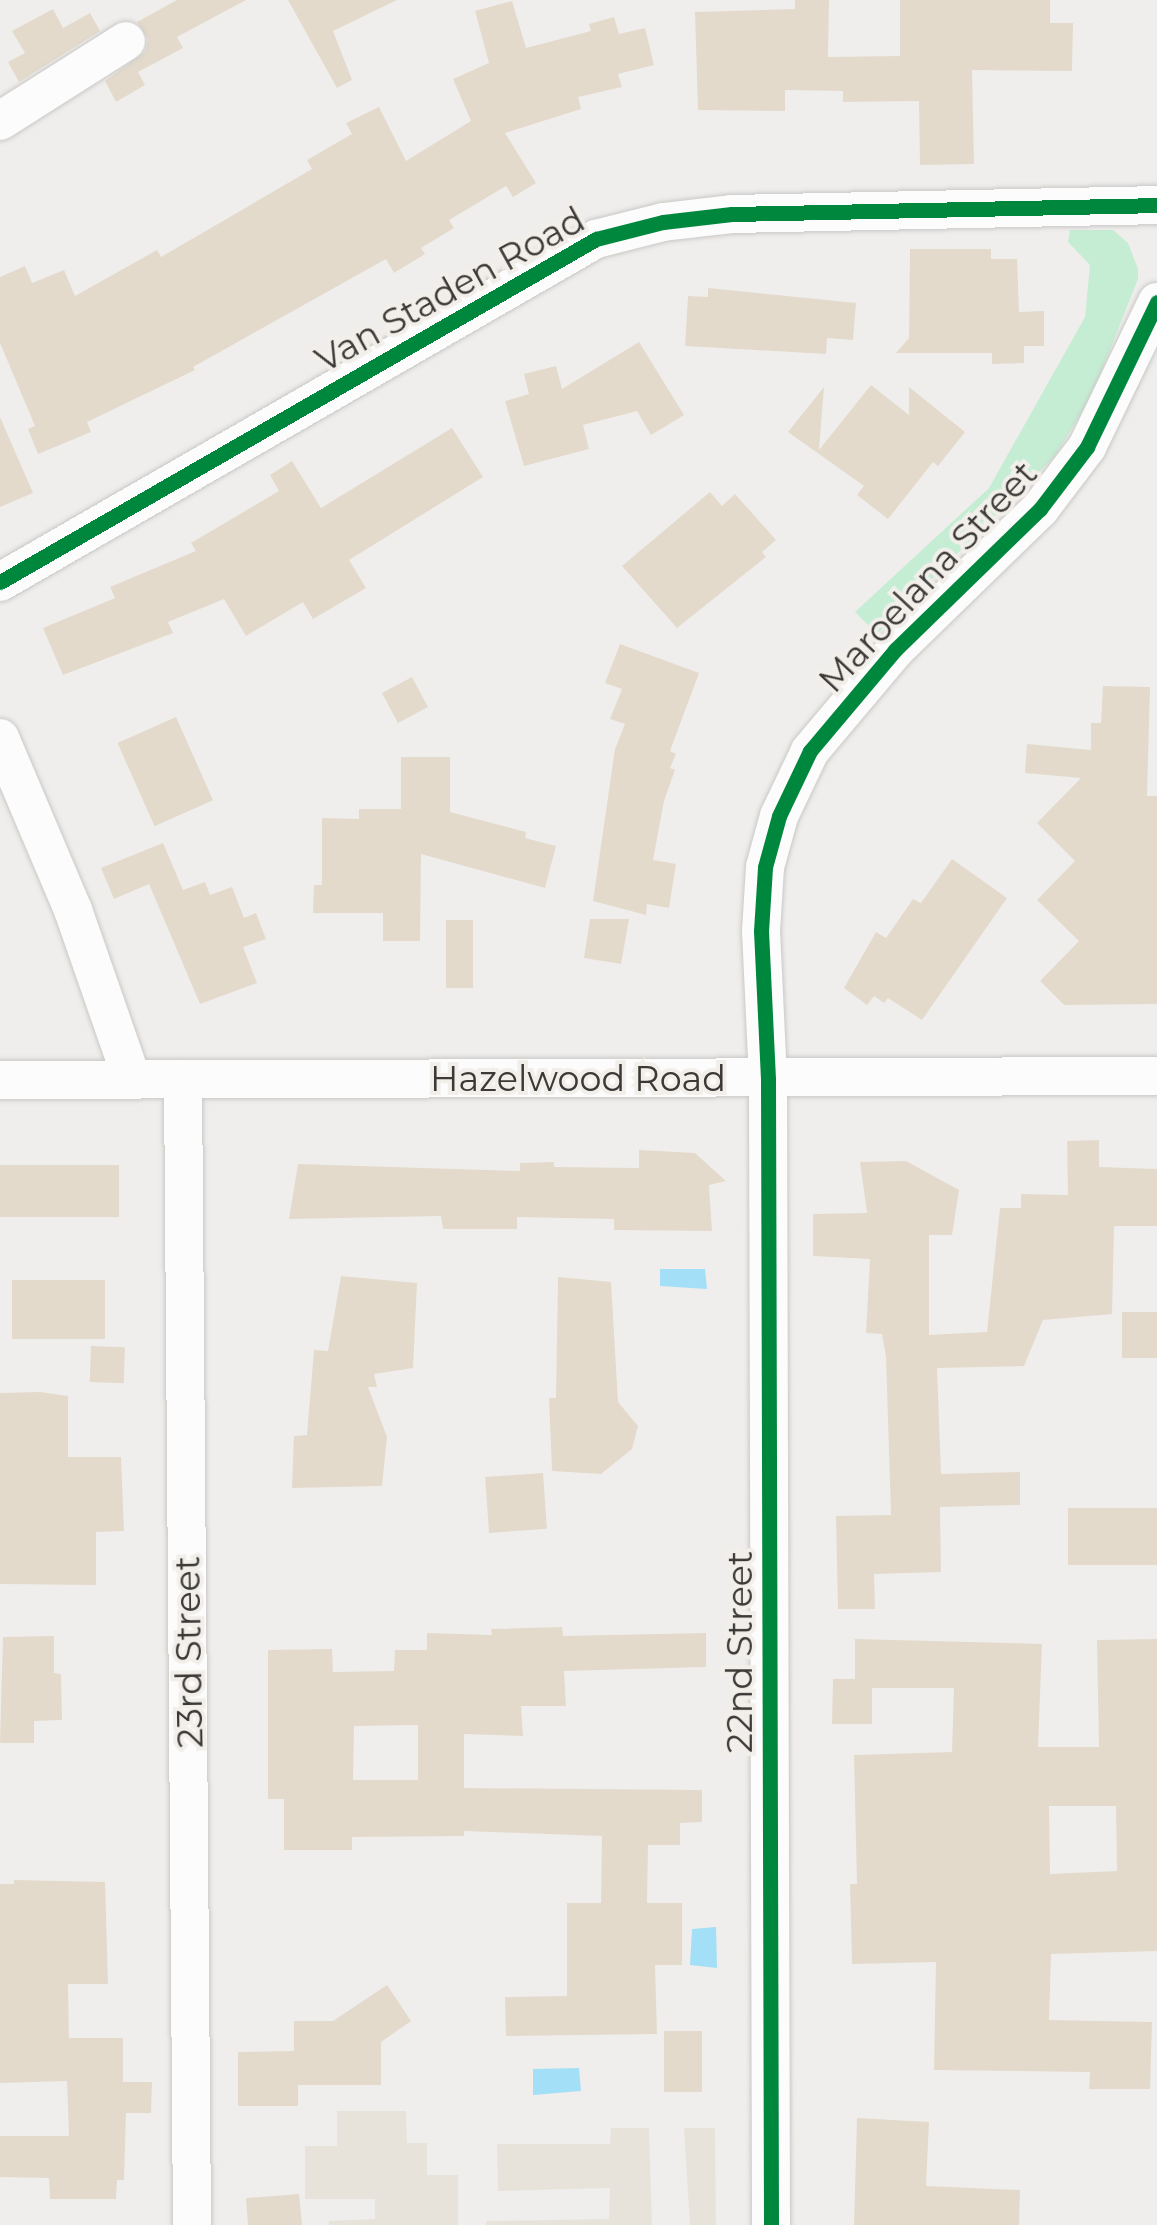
<!DOCTYPE html>
<style>
body{margin:0}
#map{position:relative;width:1157px;height:2225px;overflow:hidden;background:#f0eeec;font-family:Montserrat,sans-serif}
div>[style]{position:absolute}
[style*='--x']{left:calc(var(--x)*1px);top:calc(var(--y)*1px);width:calc(var(--w)*1px);rotate:calc(var(--a)*1deg)}
.built>*{inset:0;background:#e7e3db}
.green>*{inset:0;background:#c5edd4}
.water>*{inset:0;background:#a3dff6}
.building>*{inset:0;background:#e3dacc;transform-origin:0 0}
.roads{filter:drop-shadow(0 0 2px #c9c8c6) drop-shadow(0 0 2px #c9c8c6)}
.minor>*{height:38px;margin:-19px;padding:0 19px;transform-origin:19px;border-radius:19px;background:#fdfcfc}
.cycleway>*{height:15px;margin:-7.5px;padding:0 7.5px;transform-origin:7.5px;border-radius:7.5px;background:#00873e}
span{translate:-50% -50%;white-space:nowrap;text-align:center;line-height:1.15;-webkit-text-stroke:8px #f2efea;paint-order:stroke}
.street-label{font-size:35px;color:#3a3937}
</style>
<div id="map">
<div class="built">
<i style="clip-path:polygon(337px 2111px,406px 2111px,407px 2143px,427px 2143px,427px 2175px,458px 2175px,458px 2225px,329px 2225px,329px 2221px,375px 2219px,375px 2199px,305px 2199px,305px 2146px,337px 2146px)"></i>
<i style="clip-path:polygon(611px 2128px,649px 2128px,652px 2225px,486px 2225px,486px 2221px,609px 2219px,610px 2188px,498px 2191px,497px 2144px,610px 2144px)"></i>
<i style="clip-path:polygon(684px 2128px,715px 2128px,716px 2225px,690px 2225px)"></i>
</div>
<div class="green">
<i style="clip-path:polygon(1070px 230px,1113px 230px,1128px 243px,1138px 269px,1138px 279px,1092px 395px,1055px 456px,877px 634px,855px 612px,989px 488px,1085px 317px,1090px 265px,1068px 242px)"></i>
</div>
<div class="water">
<i style="clip-path:polygon(660px 1269px,705px 1269px,707px 1289px,660px 1286px)"></i>
<i style="clip-path:polygon(716px 1927px,717px 1968px,690px 1965px,692px 1929px)"></i>
<i style="clip-path:polygon(579px 2068px,581px 2091px,533px 2095px,533px 2069px)"></i>
</div>
<div class="building">
<i style="clip-path:polygon(177px 0,246px 0,177px 37px,183px 48px,138px 72px,145px 85px,116px 102px,105px 81px,145px 52px,148px 39px,137px 22px)"></i>
<i style="clip-path:polygon(288px 0,397px 0,333px 31px,352px 80px,337px 88px)"></i>
<i style="clip-path:polygon(795px 0,829px 0,828px 57px,900px 56px,900px 0,1050px 0,1050px 23px,1073px 23px,1072px 71px,972px 70px,974px 164px,920px 165px,919px 101px,843px 102px,843px 91px,785px 90px,785px 111px,698px 110px,695px 12px,795px 9px)"></i>
<i style="clip-path:polygon(512px 1px,526px 48px,591px 31px,589px 24px,614px 17px,619px 34px,645px 28px,654px 65px,618px 74px,622px 87px,578px 97px,581px 109px,505px 133px,536px 183px,513px 197px,506px 186px,449px 220px,454px 228px,421px 248px,425px 254px,394px 273px,386px 259px,193px 367px,195px 370px,87px 422px,91px 432px,38px 454px,28px 429px,35px 426px,0 343px,0 277px,25px 266px,32px 283px,64px 270px,75px 296px,157px 250px,161px 257px,312px 169px,307px 160px,352px 134px,346px 123px,379px 107px,406px 161px,471px 121px,453px 79px,489px 63px,475px 11px)"></i>
<i style="clip-path:polygon(53px 9px,63px 28px,90px 13px,100px 31px,19px 82px,8px 62px,25px 53px,12px 31px)"></i>
<i style="clip-path:polygon(910px 249px,991px 249px,991px 259px,1017px 259px,1019px 312px,1044px 311px,1044px 346px,1024px 346px,1024px 363px,992px 364px,992px 353px,896px 353px,909px 338px)"></i>
<i style="clip-path:polygon(708px 288px,856px 303px,853px 340px,827px 338px,826px 354px,685px 346px,688px 296px,708px 297px)"></i>
<i style="clip-path:polygon(639px 342px,684px 415px,651px 435px,637px 411px,583px 425px,589px 449px,524px 466px,505px 401px,529px 394px,524px 374px,556px 366px,562px 389px)"></i>
<i style="clip-path:polygon(871px 385px,909px 415px,909px 387px,965px 432px,938px 466px,933px 462px,888px 519px,857px 495px,864px 486px,788px 432px,824px 387px,819px 450px)"></i>
<i style="clip-path:polygon(0 417px,33px 493px,0 507px)"></i>
<i style="clip-path:polygon(452px 428px,483px 477px,349px 560px,366px 588px,313px 619px,303px 602px,246px 636px,224px 599px,168px 622px,173px 633px,63px 675px,43px 628px,115px 598px,110px 587px,196px 551px,191px 543px,279px 491px,270px 475px,292px 461px,321px 508px)"></i>
<i style="clip-path:polygon(710px 492px,722px 506px,735px 494px,776px 540px,762px 552px,766px 557px,677px 628px,622px 566px)"></i>
<i style="clip-path:polygon(620px 644px,699px 673px,670px 751px,676px 754px,670px 768px,675px 770px,664px 801px,653px 860px,676px 864px,669px 908px,647px 904px,646px 915px,593px 901px,615px 749px,625px 724px,610px 719px,622px 689px,605px 683px)"></i>
<i style="left:412px;top:677px;width:34px;height:34px;rotate:62deg"></i>
<i style="clip-path:polygon(1103px 686px,1150px 687px,1147px 796px,1157px 796px,1157px 1004px,1064px 1005px,1040px 981px,1079px 941px,1037px 900px,1075px 861px,1037px 823px,1081px 778px,1025px 773px,1027px 744px,1091px 750px,1091px 723px,1101px 723px)"></i>
<i style="left:176px;top:717px;width:91px;height:64px;rotate:66deg"></i>
<i style="clip-path:polygon(401px 757px,450px 757px,450px 812px,526px 832px,525px 838px,556px 846px,545px 888px,421px 854px,420px 941px,383px 941px,383px 913px,313px 913px,314px 885px,322px 885px,322px 818px,359px 819px,359px 809px,401px 809px)"></i>
<i style="clip-path:polygon(163px 843px,183px 890px,205px 882px,210px 895px,232px 887px,244px 918px,256px 913px,266px 939px,243px 947px,257px 983px,200px 1004px,149px 884px,114px 899px,101px 868px)"></i>
<i style="clip-path:polygon(952px 859px,1007px 898px,922px 1020px,888px 998px,884px 1003px,874px 996px,867px 1005px,844px 988px,876px 932px,886px 938px,913px 899px,921px 903px)"></i>
<i style="clip-path:polygon(590px 919px,629px 919px,621px 964px,584px 958px)"></i>
<i style="left:446px;top:920px;width:27px;height:68px"></i>
<i style="clip-path:polygon(1099px 1140px,1099px 1167px,1157px 1169px,1157px 1226px,1114px 1226px,1112px 1314px,1043px 1320px,1024px 1366px,937px 1368px,941px 1474px,1020px 1472px,1020px 1505px,940px 1507px,941px 1572px,874px 1574px,875px 1609px,838px 1609px,836px 1516px,891px 1515px,886px 1357px,882px 1334px,866px 1333px,870px 1259px,813px 1256px,813px 1214px,867px 1213px,860px 1162px,906px 1161px,959px 1190px,952px 1235px,929px 1235px,929px 1335px,987px 1332px,1000px 1208px,1021px 1208px,1021px 1194px,1068px 1195px,1067px 1141px)"></i>
<i style="clip-path:polygon(639px 1150px,695px 1153px,726px 1181px,709px 1185px,712px 1231px,614px 1230px,614px 1219px,517px 1217px,517px 1229px,443px 1229px,441px 1216px,289px 1219px,298px 1164px,520px 1171px,520px 1163px,554px 1162px,554px 1167px,639px 1168px)"></i>
<i style="left:0;top:1165px;width:119px;height:52px"></i>
<i style="clip-path:polygon(341px 1276px,417px 1283px,413px 1368px,374px 1374px,377px 1387px,368px 1387px,387px 1437px,382px 1486px,292px 1488px,294px 1436px,307px 1435px,314px 1350px,328px 1351px)"></i>
<i style="clip-path:polygon(558px 1277px,611px 1282px,618px 1402px,638px 1426px,632px 1449px,601px 1474px,552px 1471px,549px 1398px,556px 1398px)"></i>
<i style="left:12px;top:1280px;width:93px;height:59px"></i>
<i style="left:1122px;top:1312px;width:35px;height:46px"></i>
<i style="left:91px;top:1346px;width:34px;height:36px;rotate:2deg"></i>
<i style="clip-path:polygon(40px 1392px,68px 1396px,68px 1457px,121px 1457px,124px 1531px,96px 1532px,96px 1585px,0 1584px,0 1393px)"></i>
<i style="left:543px;top:1473px;width:56px;height:58px;rotate:86deg"></i>
<i style="left:1157px;top:1508px;width:57px;height:89px;rotate:90deg"></i>
<i style="clip-path:polygon(evenodd,562px 1627px,563px 1636px,706px 1633px,706px 1667px,564px 1671px,566px 1706px,521px 1706px,523px 1736px,464px 1734px,464px 1788px,702px 1790px,702px 1822px,680px 1823px,680px 1845px,648px 1845px,647px 1903px,682px 1903px,682px 1965px,655px 1965px,657px 2034px,506px 2036px,505px 1997px,567px 1996px,567px 1903px,601px 1903px,602px 1836px,464px 1831px,464px 1836px,352px 1837px,352px 1850px,284px 1850px,284px 1799px,268px 1799px,268px 1650px,332px 1649px,333px 1672px,394px 1671px,395px 1650px,427px 1650px,427px 1633px,492px 1635px,491px 1629px,562px 1627px,418px 1725px,418px 1780px,353px 1780px,354px 1726px,418px 1725px)"></i>
<i style="clip-path:polygon(54px 1636px,54px 1673px,61px 1674px,62px 1720px,34px 1721px,34px 1743px,0 1743px,3px 1637px)"></i>
<i style="clip-path:polygon(evenodd,855px 1639px,1042px 1644px,1038px 1747px,1099px 1747px,1097px 1640px,1157px 1639px,1157px 1951px,1051px 1954px,1049px 2020px,1152px 2022px,1150px 2089px,1089px 2089px,1090px 2072px,934px 2070px,936px 1962px,852px 1964px,850px 1884px,857px 1884px,854px 1755px,952px 1752px,954px 1688px,872px 1688px,872px 1724px,832px 1724px,833px 1679px,855px 1679px,855px 1639px,1049px 1806px,1116px 1806px,1117px 1871px,1050px 1874px,1049px 1806px)"></i>
<i style="clip-path:polygon(14px 1880px,105px 1882px,108px 1984px,68px 1984px,69px 2038px,123px 2038px,123px 2082px,152px 2082px,151px 2113px,126px 2113px,124px 2180px,117px 2180px,116px 2199px,50px 2199px,49px 2178px,0 2177px,0 2136px,69px 2136px,67px 2081px,0 2083px,0 1884px,14px 1884px)"></i>
<i style="clip-path:polygon(387px 1985px,411px 2021px,381px 2042px,381px 2085px,298px 2085px,298px 2106px,238px 2106px,238px 2052px,294px 2051px,294px 2021px,333px 2021px)"></i>
<i style="left:664px;top:2031px;width:38px;height:61px"></i>
<i style="clip-path:polygon(857px 2118px,929px 2122px,926px 2186px,1020px 2190px,1019px 2225px,854px 2225px)"></i>
<i style="clip-path:polygon(299px 2194px,302px 2225px,248px 2225px,246px 2198px)"></i>
</div>
<div class="roads">
<div class="minor">
<i style="--x:0;--y:121;--w:149;--a:-32.4"></i>
<i style="--x:0;--y:582;--w:688;--a:-29.92"></i>
<i style="--x:596;--y:239;--w:69;--a:-14.2"></i>
<i style="--x:663;--y:222;--w:69;--a:-6.6"></i>
<i style="--x:732;--y:214;--w:425;--a:-1.2"></i>
<i style="--x:0;--y:738;--w:187;--a:67"></i>
<i style="--x:73;--y:910;--w:179;--a:70.8"></i>
<i style="--x:0;--y:1080;--w:1157;--a:-0.2"></i>
<i style="--x:183;--y:1080;--w:1145;--a:89.55"></i>
<i style="--x:771;--y:2225;--w:1146;--a:-90.15"></i>
<i style="--x:768;--y:1079;--w:148;--a:-92.7"></i>
<i style="--x:761;--y:931;--w:64;--a:-86.4"></i>
<i style="--x:765;--y:867;--w:53;--a:-74.6"></i>
<i style="--x:779;--y:816;--w:72;--a:-64.5"></i>
<i style="--x:810;--y:751;--w:132;--a:-49.9"></i>
<i style="--x:895;--y:650;--w:202;--a:-44.2"></i>
<i style="--x:1040;--y:509;--w:78;--a:-52.8"></i>
<i style="--x:1087;--y:447;--w:161;--a:-64.2"></i>
</div>
</div>
<div class="cycleway">
<i style="--x:0;--y:582;--w:688;--a:-29.92"></i>
<i style="--x:596;--y:239;--w:69;--a:-14.2"></i>
<i style="--x:663;--y:222;--w:69;--a:-6.6"></i>
<i style="--x:732;--y:214;--w:425;--a:-1.2"></i>
<i style="--x:771;--y:2225;--w:1146;--a:-90.15"></i>
<i style="--x:768;--y:1079;--w:148;--a:-92.7"></i>
<i style="--x:761;--y:931;--w:64;--a:-86.4"></i>
<i style="--x:765;--y:867;--w:53;--a:-74.6"></i>
<i style="--x:779;--y:816;--w:72;--a:-64.5"></i>
<i style="--x:810;--y:751;--w:132;--a:-49.9"></i>
<i style="--x:895;--y:650;--w:202;--a:-44.2"></i>
<i style="--x:1040;--y:509;--w:78;--a:-52.8"></i>
<i style="--x:1087;--y:447;--w:161;--a:-64.2"></i>
</div>
<div class="street-label">
<span style="left:450px;top:290px;rotate:-29deg">Van Staden Road</span>
<span style="left:928px;top:577px;rotate:-47deg">Maroelana Street</span>
<span style="left:578px;top:1079px">Hazelwood Road</span>
<span style="left:189px;top:1652px;rotate:-91deg">23rd Street</span>
<span style="left:740px;top:1652px;rotate:-90deg">22nd Street</span>
</div>
</div>
